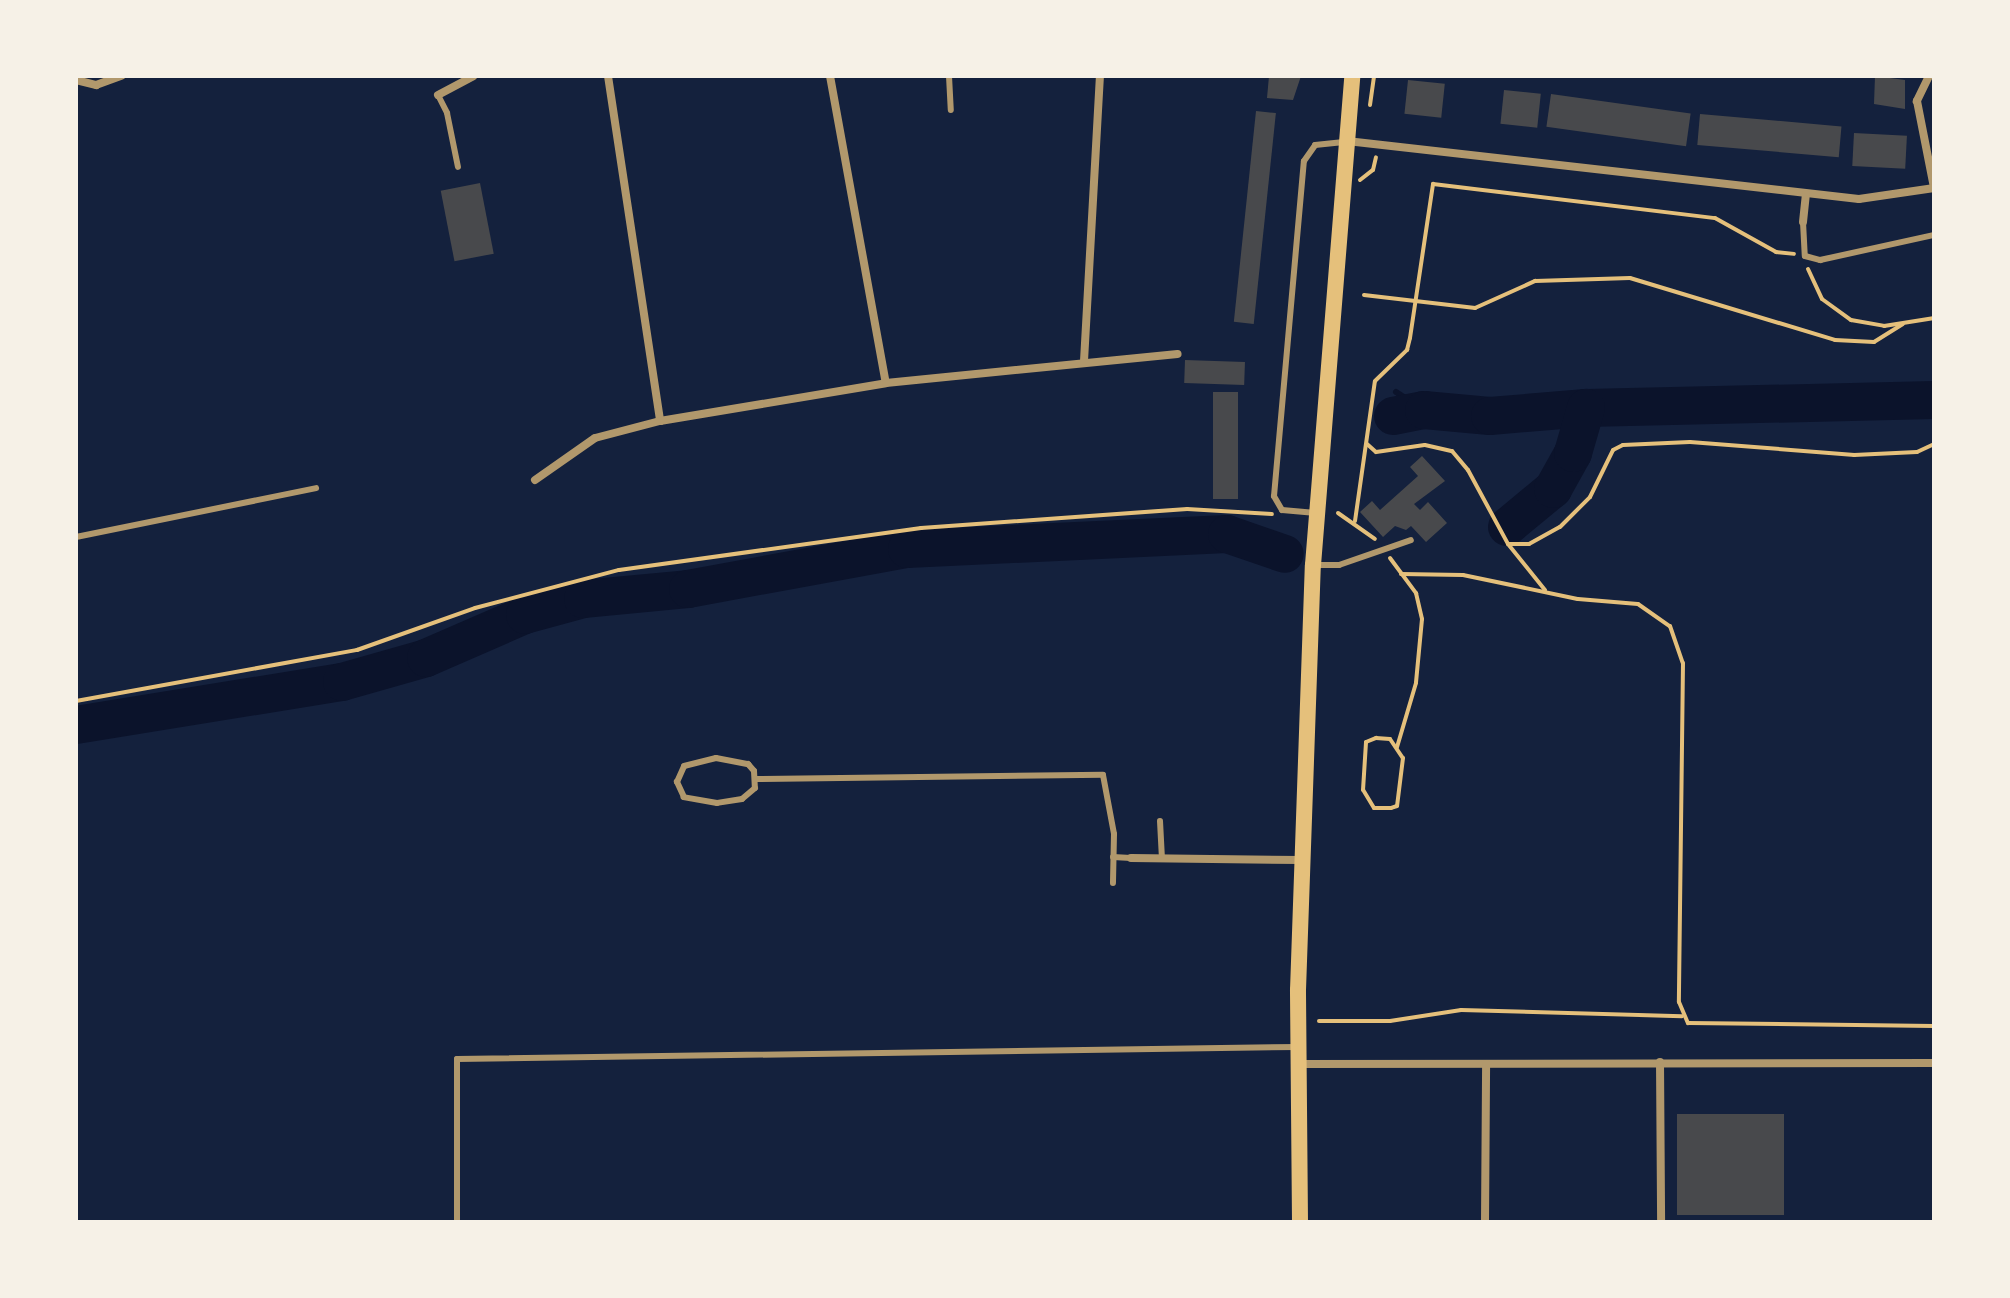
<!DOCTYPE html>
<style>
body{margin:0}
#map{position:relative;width:2010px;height:1298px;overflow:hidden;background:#14213d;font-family:"Source Sans 3",sans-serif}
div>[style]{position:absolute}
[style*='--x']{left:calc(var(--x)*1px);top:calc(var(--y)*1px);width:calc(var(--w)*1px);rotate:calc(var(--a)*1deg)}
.stream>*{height:6px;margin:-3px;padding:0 3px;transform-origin:3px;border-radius:3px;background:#0b132b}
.river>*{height:38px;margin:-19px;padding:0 19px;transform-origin:19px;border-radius:19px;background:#0b132b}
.building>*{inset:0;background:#48494c;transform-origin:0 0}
.path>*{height:4px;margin:-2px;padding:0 2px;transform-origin:2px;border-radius:2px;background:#e5c07b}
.service>*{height:6px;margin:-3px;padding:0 3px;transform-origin:3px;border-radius:3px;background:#b1986c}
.minor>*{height:8px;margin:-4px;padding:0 4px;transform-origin:4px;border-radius:4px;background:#b1986c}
.secondary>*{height:16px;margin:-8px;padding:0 8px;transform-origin:8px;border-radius:8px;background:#e5c07b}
span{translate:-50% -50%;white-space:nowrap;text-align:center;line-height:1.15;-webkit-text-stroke:6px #f6f1e7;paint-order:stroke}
.frame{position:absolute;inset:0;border:78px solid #f6f1e7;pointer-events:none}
</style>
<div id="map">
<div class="stream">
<i style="--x:1396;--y:392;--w:33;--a:33"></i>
</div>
<div class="river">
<i style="--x:1393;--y:416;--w:32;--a:-11"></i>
<i style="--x:1424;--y:410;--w:66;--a:5.2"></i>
<i style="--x:1490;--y:416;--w:96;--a:-4.8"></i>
<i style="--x:1586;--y:408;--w:348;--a:-1.3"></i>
<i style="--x:1507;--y:527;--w:60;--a:-39.6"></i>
<i style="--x:1553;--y:489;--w:41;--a:-60.9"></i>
<i style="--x:1573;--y:453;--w:47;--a:-73.9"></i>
<i style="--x:76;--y:725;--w:269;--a:-9.2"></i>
<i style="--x:342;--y:682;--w:87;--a:-15.9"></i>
<i style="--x:426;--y:658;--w:108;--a:-23.5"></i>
<i style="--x:525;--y:615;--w:60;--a:-15.4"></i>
<i style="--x:583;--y:599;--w:105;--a:-5.4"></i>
<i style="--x:688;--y:589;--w:223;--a:-10.4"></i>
<i style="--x:907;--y:549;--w:320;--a:-2.7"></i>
<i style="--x:1227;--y:534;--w:61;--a:19"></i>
</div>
<div class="building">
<i style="clip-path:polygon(1269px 76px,1301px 76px,1293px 100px,1267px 98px)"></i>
<i style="clip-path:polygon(1875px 76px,1905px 80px,1905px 109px,1874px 104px)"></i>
<i style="left:1408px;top:80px;width:37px;height:34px;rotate:6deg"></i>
<i style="left:1504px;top:90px;width:37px;height:34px;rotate:6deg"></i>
<i style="left:1551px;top:94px;width:141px;height:33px;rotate:8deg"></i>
<i style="left:1256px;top:111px;width:20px;height:212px;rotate:6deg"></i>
<i style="left:1700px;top:114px;width:142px;height:31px;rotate:5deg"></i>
<i style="left:1854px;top:133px;width:53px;height:33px;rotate:3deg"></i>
<i style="left:480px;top:183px;width:72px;height:40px;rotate:79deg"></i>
<i style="left:1185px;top:360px;width:60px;height:23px;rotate:2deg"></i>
<i style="left:1213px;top:392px;width:25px;height:107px"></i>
<i style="clip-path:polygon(1422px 456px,1445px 481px,1414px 504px,1420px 510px,1428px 502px,1447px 523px,1426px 542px,1411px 526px,1406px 530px,1395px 526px,1383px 537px,1360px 512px,1372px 501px,1380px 510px,1418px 476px,1410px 467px)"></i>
<i style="left:1784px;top:1114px;width:101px;height:107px;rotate:90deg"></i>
</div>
<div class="path">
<i style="--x:1370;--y:105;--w:29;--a:-82"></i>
<i style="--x:1360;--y:180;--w:16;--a:-38"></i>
<i style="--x:1373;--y:170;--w:13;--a:-77"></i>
<i style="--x:1808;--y:269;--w:33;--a:65"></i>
<i style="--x:1822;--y:299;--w:36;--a:36"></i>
<i style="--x:1851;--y:320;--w:34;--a:10"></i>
<i style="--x:1884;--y:326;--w:51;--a:-9.1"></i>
<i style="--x:1364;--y:295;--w:112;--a:6.7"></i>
<i style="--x:1475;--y:308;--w:66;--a:-24.2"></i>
<i style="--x:1535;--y:281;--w:95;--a:-1.8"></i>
<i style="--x:1630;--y:278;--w:214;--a:16.8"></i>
<i style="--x:1835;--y:340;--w:39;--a:3"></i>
<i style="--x:1874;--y:342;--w:34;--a:-32"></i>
<i style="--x:1367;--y:444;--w:12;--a:42"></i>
<i style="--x:1376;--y:452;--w:49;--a:-8.1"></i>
<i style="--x:1425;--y:445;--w:28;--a:13"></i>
<i style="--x:1452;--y:451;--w:25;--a:50"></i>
<i style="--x:1468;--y:470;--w:84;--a:61.6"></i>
<i style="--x:1508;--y:544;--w:59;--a:51.2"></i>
<i style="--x:1338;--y:513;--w:45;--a:35.1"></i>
<i style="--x:1355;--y:521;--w:141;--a:-81.9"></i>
<i style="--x:1375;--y:381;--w:45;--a:-44.1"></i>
<i style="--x:1407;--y:350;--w:12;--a:-76"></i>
<i style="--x:1410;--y:338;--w:156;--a:-81.5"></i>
<i style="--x:1433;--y:184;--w:284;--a:6.9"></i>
<i style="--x:1715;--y:218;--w:70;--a:29.1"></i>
<i style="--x:1776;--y:252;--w:18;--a:6"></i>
<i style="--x:1508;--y:544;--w:21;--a:0"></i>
<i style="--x:1529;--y:544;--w:35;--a:-29"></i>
<i style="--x:1560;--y:527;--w:42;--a:-45"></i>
<i style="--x:1590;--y:497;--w:52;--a:-63.9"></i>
<i style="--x:1613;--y:450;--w:11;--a:-27"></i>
<i style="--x:1623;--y:445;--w:67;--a:-2.6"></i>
<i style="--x:1690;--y:442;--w:165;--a:4.5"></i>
<i style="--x:1854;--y:455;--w:63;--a:-2.7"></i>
<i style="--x:1917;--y:452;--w:19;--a:-25"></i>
<i style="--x:1390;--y:558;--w:44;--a:53.4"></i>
<i style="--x:1416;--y:593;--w:27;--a:77"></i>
<i style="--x:1422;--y:619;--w:64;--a:95.4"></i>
<i style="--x:1416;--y:683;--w:67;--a:106.5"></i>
<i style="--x:1401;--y:574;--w:62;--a:0.9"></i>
<i style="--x:1463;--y:575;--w:117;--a:11.8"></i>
<i style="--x:1578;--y:599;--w:60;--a:4.8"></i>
<i style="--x:1638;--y:604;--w:39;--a:35"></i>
<i style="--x:1670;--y:626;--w:39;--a:71"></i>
<i style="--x:1683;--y:663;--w:339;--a:90.7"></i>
<i style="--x:1679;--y:1002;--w:23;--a:67"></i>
<i style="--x:1688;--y:1023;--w:246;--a:0.7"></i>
<i style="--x:76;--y:701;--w:286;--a:-10.3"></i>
<i style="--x:357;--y:650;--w:125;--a:-19.6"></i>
<i style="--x:475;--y:608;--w:149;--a:-14.8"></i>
<i style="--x:619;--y:570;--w:305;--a:-7.9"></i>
<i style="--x:921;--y:528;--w:267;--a:-4.1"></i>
<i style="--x:1187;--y:509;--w:85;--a:3.4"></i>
<i style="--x:1376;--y:738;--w:14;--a:4"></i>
<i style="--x:1390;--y:739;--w:23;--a:56"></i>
<i style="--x:1403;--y:758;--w:48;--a:97.1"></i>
<i style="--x:1397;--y:806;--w:6;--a:162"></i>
<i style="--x:1391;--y:808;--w:17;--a:180"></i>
<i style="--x:1374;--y:808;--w:21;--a:-121"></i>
<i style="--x:1363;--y:790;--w:48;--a:-86.4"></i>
<i style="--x:1366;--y:742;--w:11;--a:-22"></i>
<i style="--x:1319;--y:1021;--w:71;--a:0"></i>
<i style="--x:1390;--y:1021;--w:72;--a:-8.8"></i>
<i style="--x:1461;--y:1010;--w:221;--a:1.6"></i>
</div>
<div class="service">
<i style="--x:949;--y:76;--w:34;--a:87"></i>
<i style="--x:438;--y:95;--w:20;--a:63"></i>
<i style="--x:447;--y:113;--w:55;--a:78.5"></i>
<i style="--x:1803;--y:222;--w:34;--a:87"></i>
<i style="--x:1805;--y:256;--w:16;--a:15"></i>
<i style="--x:1820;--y:260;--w:117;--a:-12.4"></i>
<i style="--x:1316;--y:513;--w:34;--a:-175"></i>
<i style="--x:1282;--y:510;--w:16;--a:-120"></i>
<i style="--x:1274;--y:496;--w:336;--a:-84.9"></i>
<i style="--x:1304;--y:161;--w:19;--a:-55"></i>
<i style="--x:1315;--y:145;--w:29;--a:-6"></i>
<i style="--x:76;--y:537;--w:245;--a:-11.5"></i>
<i style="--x:1315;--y:565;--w:24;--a:0"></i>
<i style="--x:1339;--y:565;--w:76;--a:-19.1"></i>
<i style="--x:716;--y:758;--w:33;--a:11"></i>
<i style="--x:748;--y:764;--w:9;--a:49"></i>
<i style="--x:754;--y:771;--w:17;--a:87"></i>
<i style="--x:755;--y:788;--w:17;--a:140"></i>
<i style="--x:742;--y:799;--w:25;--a:171"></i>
<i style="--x:717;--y:803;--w:34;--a:-170"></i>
<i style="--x:684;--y:797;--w:17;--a:-115"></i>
<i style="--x:677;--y:782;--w:17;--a:-66"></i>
<i style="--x:684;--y:766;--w:33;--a:-14"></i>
<i style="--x:756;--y:779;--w:347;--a:-0.7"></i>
<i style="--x:1103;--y:775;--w:60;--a:79.4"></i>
<i style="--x:1114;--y:834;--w:49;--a:91.2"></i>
<i style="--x:1160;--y:821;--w:37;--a:87"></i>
<i style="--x:1113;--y:857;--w:18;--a:3"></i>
<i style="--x:457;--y:1222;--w:163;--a:-90"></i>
<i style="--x:457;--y:1059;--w:841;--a:-0.82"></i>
</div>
<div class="minor">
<i style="--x:608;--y:76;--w:349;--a:81.4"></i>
<i style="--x:830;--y:76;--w:312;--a:79.7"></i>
<i style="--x:1929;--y:76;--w:28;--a:116"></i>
<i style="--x:1917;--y:101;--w:89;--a:78.9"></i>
<i style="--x:76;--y:80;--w:21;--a:14"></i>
<i style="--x:96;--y:85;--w:27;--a:-20"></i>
<i style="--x:438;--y:95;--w:40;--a:-28"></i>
<i style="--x:1347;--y:141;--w:515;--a:6.46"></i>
<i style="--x:1859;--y:199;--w:76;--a:-8.3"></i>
<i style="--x:1803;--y:222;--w:28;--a:-84"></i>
<i style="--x:1084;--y:361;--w:285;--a:-86.8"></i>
<i style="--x:535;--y:480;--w:73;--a:-35"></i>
<i style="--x:595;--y:438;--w:67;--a:-14.7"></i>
<i style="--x:660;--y:421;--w:229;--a:-9.5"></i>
<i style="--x:886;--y:383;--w:293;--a:-5.7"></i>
<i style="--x:1131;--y:858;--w:170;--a:0.7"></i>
<i style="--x:1660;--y:1062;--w:160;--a:89.6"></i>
<i style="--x:1298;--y:1064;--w:636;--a:-0.09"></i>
<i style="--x:1485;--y:1222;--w:158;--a:-89.6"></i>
</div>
<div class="secondary">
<i style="--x:1300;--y:1222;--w:232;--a:-90.5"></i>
<i style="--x:1298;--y:990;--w:425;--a:-88"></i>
<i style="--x:1313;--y:565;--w:491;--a:-85.4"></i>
</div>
<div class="frame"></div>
</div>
